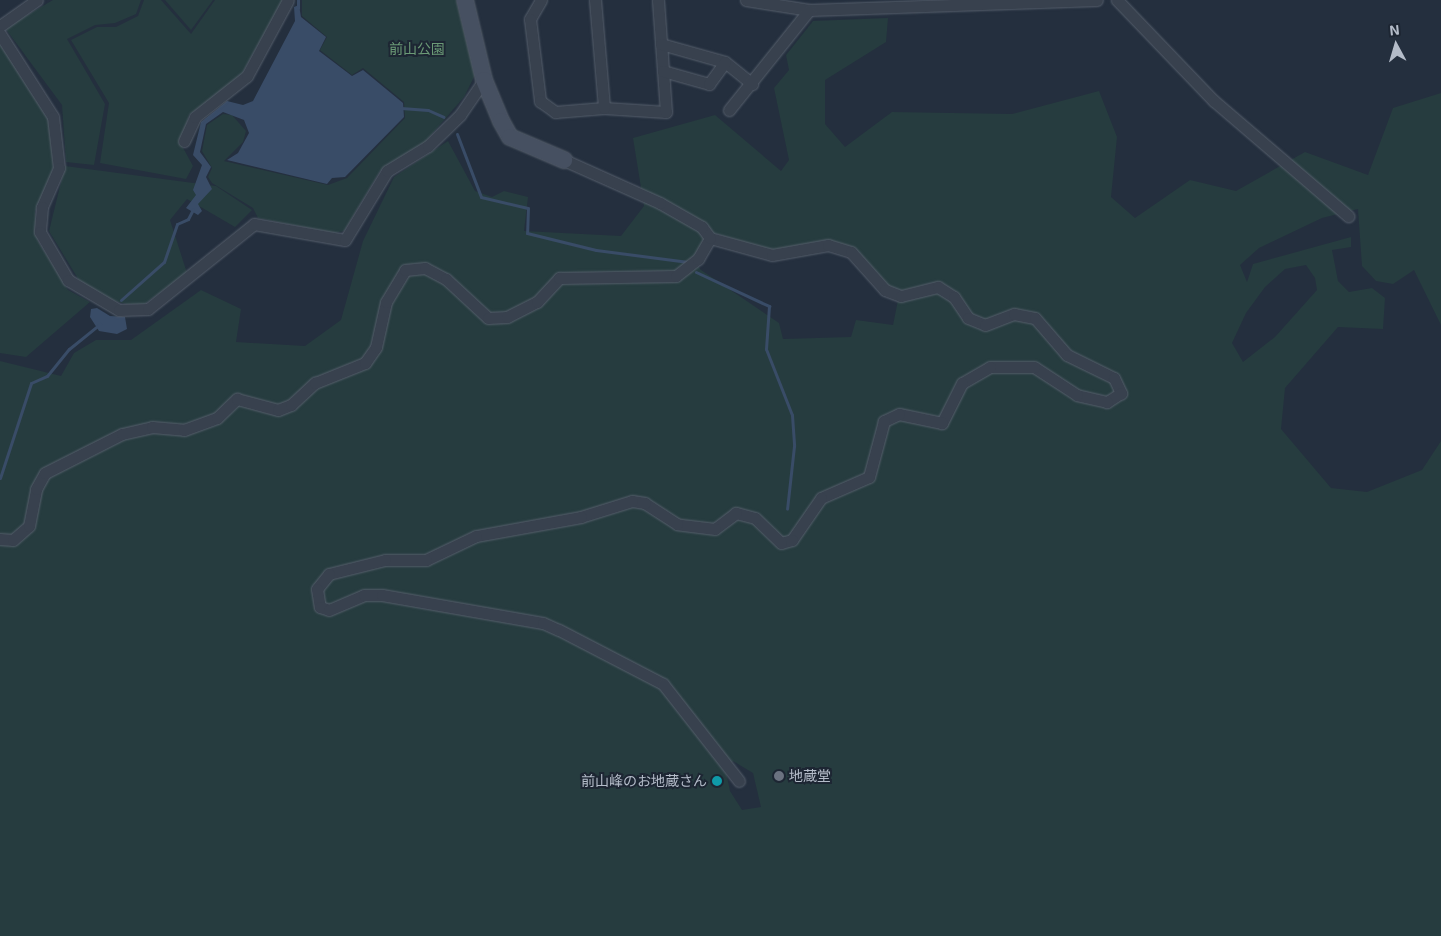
<!DOCTYPE html>
<meta charset="utf-8">
<style>
body{margin:0}
#map{position:relative;width:1441px;height:936px;overflow:hidden;background:#242f3e;font-family:"Exo 2","Noto Sans JP",sans-serif}
div>[style]{position:absolute}
[style*='--x']{left:calc(var(--x)*1px);top:calc(var(--y)*1px);width:calc(var(--w)*1px);rotate:calc(var(--a)*1deg)}
.green>*{inset:0;background:#263c3f}
.water>*{inset:0;background:#394c67}
.stream>*{height:3px;margin:-1.5px;padding:0 1.5px;transform-origin:1.5px;border-radius:1.5px;background:#394c67}
.roads{filter:drop-shadow(0 0 1px #565f6c) drop-shadow(0 0 1px #565f6c)}
.street>*{height:11px;margin:-5.5px;padding:0 5.5px;transform-origin:5.5px;border-radius:5.5px;background:#38414e}
.secondary>*{height:16px;margin:-8px;padding:0 8px;transform-origin:8px;border-radius:8px;background:#465061}
.dots>*{width:14px;height:14px;translate:-50% -50%;box-sizing:border-box;border:2px solid #1d2633;border-radius:50%}
span{translate:-50% -50%;white-space:nowrap;text-align:center;line-height:1.15;-webkit-text-stroke:4px #1d2633;paint-order:stroke}
.park-label{font-size:14px;color:#6b9a76}
.poi-label{font-size:14px;color:#b4bcc9}
.left{translate:0 -50%;text-align:left}
.right{translate:-100% -50%;text-align:right}
.north{position:absolute;left:1371px;top:20px;width:50px;height:50px;-webkit-text-stroke:4px #1d2633;paint-order:stroke;rotate:354deg;font-size:14px;font-weight:700;line-height:20px;text-align:center;color:#b4bcc9}
.north::after{content:'';display:block;margin:auto;width:18px;height:22px;background:#b4bcc9;clip-path:polygon(50% 0,100% 100%,50% 72%,0 100%)}
</style>
<div id="map">
<div class="green">
<i style="clip-path:polygon(53px 0,141px 0,136px 14px,115px 23px,95px 25px,67px 39px,105px 104px,94px 165px,66px 162px,62px 105px,5px 28px)"></i>
<i style="clip-path:polygon(144px 0,161px 0,191px 34px,215px 0,283px 0,240px 77px,189px 115px,181px 144px,193px 166px,186px 179px,100px 163px,109px 103px,71px 40px,97px 27px,116px 27px,138px 16px)"></i>
<i style="clip-path:polygon(165px 0,213px 0,191px 30px)"></i>
<i style="clip-path:polygon(302px 0,456px 0,475px 75px,464px 97px,425px 142px,380px 171px,344px 231px,334px 233px,258px 218px,253px 208px,212px 183px,208px 177px,212px 168px,202px 151px,207px 125px,223px 114px,232px 115px,246px 131px,243px 142px,224px 161px,328px 185px,347px 178px,405px 118px,404px 102px,363px 68px,352px 75px,320px 50px,327px 37px,302px 16px)"></i>
<i style="clip-path:polygon(evenodd,888px 18px,886px 42px,825px 80px,825px 124px,845px 147px,892px 112px,1012px 114px,1099px 91px,1117px 137px,1111px 197px,1135px 218px,1190px 180px,1236px 191px,1305px 152px,1368px 175px,1393px 108px,1441px 93px,1441px 325px,1414px 270px,1393px 284px,1376px 281px,1362px 266px,1358px 209px,1322px 218px,1259px 248px,1240px 265px,1247px 282px,1253px 264px,1351px 237px,1351px 247px,1332px 250px,1338px 281px,1349px 292px,1372px 288px,1385px 298px,1383px 329px,1338px 327px,1285px 388px,1281px 429px,1331px 488px,1367px 492px,1422px 470px,1441px 441px,1441px 936px,0 936px,0 361px,61px 376px,74px 353px,96px 340px,131px 340px,201px 290px,241px 309px,236px 342px,305px 346px,341px 320px,363px 241px,394px 177px,448px 141px,475px 191px,492px 197px,504px 191px,528px 197px,524px 231px,621px 236px,644px 206px,633px 138px,715px 115px,781px 171px,789px 160px,774px 88px,789px 70px,786px 55px,813px 21px,888px 18px,710px 232px,773px 251px,855px 249px,888px 286px,900px 290px,893px 325px,856px 320px,851px 337px,783px 339px,779px 323px,701px 270px,693px 259px,710px 232px,888px 18px,1306px 265px,1315px 278px,1317px 290px,1275px 337px,1243px 362px,1232px 343px,1246px 313px,1265px 287px,1285px 269px,1306px 265px,888px 18px,733px 761px,753px 773px,761px 807px,742px 810px,730px 791px,726px 771px,733px 761px)"></i>
<i style="clip-path:polygon(0 44px,49px 121px,54px 168px,35px 212px,38px 241px,68px 290px,90px 302px,26px 357px,0 353px)"></i>
<i style="clip-path:polygon(65px 166px,216px 186px,252px 210px,235px 227px,187px 199px,170px 220px,187px 273px,143px 305px,126px 304px,107px 299px,80px 282px,49px 231px)"></i>
</div>
<div class="water">
<i style="clip-path:polygon(299px 5px,301px 17px,326px 37px,319px 51px,352px 76px,363px 70px,403px 103px,404px 117px,345px 177px,332px 178px,327px 184px,227px 160px,238px 153px,249px 133px,244px 120px,223px 112px,206px 124px,200px 152px,211px 167px,206px 177px,212px 189px,198px 204px,202px 211px,198px 215px,186px 208px,196px 195px,193px 190px,202px 165px,193px 155px,201px 122px,227px 101px,243px 105px,253px 101px,295px 21px,294px 7px)"></i>
<i style="clip-path:polygon(97px 308px,110px 316px,125px 317px,127px 329px,117px 334px,99px 331px,90px 317px,91px 309px)"></i>
</div>
<div class="stream">
<i style="--x:298;--y:0;--w:8;--a:90"></i>
<i style="--x:401;--y:108;--w:27;--a:4"></i>
<i style="--x:428;--y:110;--w:17;--a:24"></i>
<i style="--x:457;--y:134;--w:67;--a:69.1"></i>
<i style="--x:481;--y:197;--w:48;--a:13.2"></i>
<i style="--x:528;--y:208;--w:25;--a:92"></i>
<i style="--x:527;--y:233;--w:71;--a:13.8"></i>
<i style="--x:596;--y:250;--w:93;--a:7.4"></i>
<i style="--x:696;--y:272;--w:81;--a:25"></i>
<i style="--x:769;--y:306;--w:43;--a:94"></i>
<i style="--x:766;--y:349;--w:71;--a:68.5"></i>
<i style="--x:792;--y:415;--w:31;--a:86"></i>
<i style="--x:794;--y:446;--w:63;--a:96.3"></i>
<i style="--x:121;--y:300;--w:57;--a:-41.5"></i>
<i style="--x:164;--y:262;--w:40;--a:-71.1"></i>
<i style="--x:177;--y:224;--w:12;--a:-24"></i>
<i style="--x:188;--y:219;--w:11;--a:-63"></i>
<i style="--x:0;--y:478;--w:100;--a:-71.9"></i>
<i style="--x:31;--y:383;--w:17;--a:-24"></i>
<i style="--x:47;--y:376;--w:35;--a:-51"></i>
<i style="--x:69;--y:349;--w:40;--a:-39"></i>
</div>
<div class="roads">
<div class="street">
<i style="--x:541;--y:0;--w:22;--a:120"></i>
<i style="--x:530;--y:19;--w:83;--a:83"></i>
<i style="--x:540;--y:101;--w:19;--a:36"></i>
<i style="--x:555;--y:112;--w:49;--a:-4.7"></i>
<i style="--x:604;--y:108;--w:62;--a:3.7"></i>
<i style="--x:666;--y:112;--w:112;--a:-94.1"></i>
<i style="--x:595;--y:0;--w:108;--a:85.2"></i>
<i style="--x:746;--y:0;--w:64;--a:9"></i>
<i style="--x:809;--y:10;--w:288;--a:-2"></i>
<i style="--x:1117;--y:0;--w:140;--a:46.2"></i>
<i style="--x:1214;--y:101;--w:177;--a:40.6"></i>
<i style="--x:0;--y:26;--w:45;--a:-35.1"></i>
<i style="--x:0;--y:34;--w:98;--a:57.4"></i>
<i style="--x:53;--y:117;--w:51;--a:83.3"></i>
<i style="--x:59;--y:168;--w:43;--a:113.6"></i>
<i style="--x:42;--y:207;--w:25;--a:95"></i>
<i style="--x:40;--y:232;--w:56;--a:59.7"></i>
<i style="--x:68;--y:280;--w:59;--a:30.5"></i>
<i style="--x:119;--y:310;--w:29;--a:-2"></i>
<i style="--x:148;--y:309;--w:136;--a:-38.7"></i>
<i style="--x:254;--y:224;--w:92;--a:10"></i>
<i style="--x:345;--y:240;--w:81;--a:-58.7"></i>
<i style="--x:387;--y:171;--w:48;--a:-31.4"></i>
<i style="--x:428;--y:146;--w:45;--a:-44.1"></i>
<i style="--x:460;--y:115;--w:42;--a:-55.6"></i>
<i style="--x:661;--y:44;--w:66;--a:15.7"></i>
<i style="--x:725;--y:62;--w:35;--a:39"></i>
<i style="--x:663;--y:71;--w:48;--a:15.8"></i>
<i style="--x:709;--y:84;--w:27;--a:-54"></i>
<i style="--x:729;--y:110;--w:128;--a:-51.3"></i>
<i style="--x:184;--y:141;--w:26;--a:-65"></i>
<i style="--x:195;--y:117;--w:66;--a:-38.3"></i>
<i style="--x:247;--y:76;--w:86;--a:-61.7"></i>
<i style="--x:710;--y:238;--w:64;--a:15.3"></i>
<i style="--x:772;--y:255;--w:57;--a:-10.1"></i>
<i style="--x:828;--y:245;--w:24;--a:17"></i>
<i style="--x:851;--y:252;--w:51;--a:48.2"></i>
<i style="--x:885;--y:290;--w:17;--a:21"></i>
<i style="--x:901;--y:296;--w:38;--a:-14"></i>
<i style="--x:938;--y:287;--w:19;--a:32"></i>
<i style="--x:954;--y:297;--w:25;--a:56"></i>
<i style="--x:968;--y:318;--w:18;--a:22"></i>
<i style="--x:985;--y:325;--w:31;--a:-21"></i>
<i style="--x:1014;--y:314;--w:21;--a:11"></i>
<i style="--x:1035;--y:318;--w:49;--a:49.1"></i>
<i style="--x:1067;--y:355;--w:52;--a:26.1"></i>
<i style="--x:1114;--y:378;--w:17;--a:65"></i>
<i style="--x:1121;--y:393;--w:17;--a:147"></i>
<i style="--x:1107;--y:402;--w:31;--a:-167"></i>
<i style="--x:1077;--y:395;--w:51;--a:-146.9"></i>
<i style="--x:1034;--y:367;--w:44;--a:180"></i>
<i style="--x:990;--y:367;--w:32;--a:150"></i>
<i style="--x:962;--y:383;--w:45;--a:116.6"></i>
<i style="--x:942;--y:423;--w:44;--a:-168.2"></i>
<i style="--x:899;--y:414;--w:17;--a:155"></i>
<i style="--x:884;--y:421;--w:58;--a:105"></i>
<i style="--x:869;--y:477;--w:52;--a:156.4"></i>
<i style="--x:821;--y:498;--w:51;--a:124.6"></i>
<i style="--x:792;--y:540;--w:11;--a:165"></i>
<i style="--x:781;--y:543;--w:36;--a:-136"></i>
<i style="--x:755;--y:518;--w:20;--a:-165"></i>
<i style="--x:736;--y:513;--w:26;--a:143"></i>
<i style="--x:715;--y:529;--w:38;--a:-173"></i>
<i style="--x:677;--y:524;--w:38;--a:-147"></i>
<i style="--x:645;--y:503;--w:13;--a:-171"></i>
<i style="--x:632;--y:501;--w:53;--a:162.6"></i>
<i style="--x:581;--y:517;--w:107;--a:169.7"></i>
<i style="--x:476;--y:536;--w:55;--a:154.4"></i>
<i style="--x:426;--y:560;--w:41;--a:180"></i>
<i style="--x:385;--y:560;--w:58;--a:166"></i>
<i style="--x:329;--y:574;--w:19;--a:129"></i>
<i style="--x:317;--y:589;--w:18;--a:81"></i>
<i style="--x:320;--y:607;--w:9;--a:18"></i>
<i style="--x:329;--y:610;--w:38;--a:-23"></i>
<i style="--x:364;--y:595;--w:18;--a:0"></i>
<i style="--x:382;--y:595;--w:163;--a:9.9"></i>
<i style="--x:543;--y:623;--w:17;--a:24"></i>
<i style="--x:559;--y:630;--w:117;--a:27.4"></i>
<i style="--x:663;--y:684;--w:123;--a:51.9"></i>
<i style="--x:0;--y:539;--w:13;--a:4"></i>
<i style="--x:13;--y:540;--w:21;--a:-41"></i>
<i style="--x:29;--y:526;--w:38;--a:-79"></i>
<i style="--x:36;--y:489;--w:18;--a:-61"></i>
<i style="--x:45;--y:473;--w:86;--a:-26.9"></i>
<i style="--x:122;--y:434;--w:31;--a:-13"></i>
<i style="--x:152;--y:427;--w:32;--a:5"></i>
<i style="--x:184;--y:430;--w:35;--a:-20"></i>
<i style="--x:217;--y:418;--w:28;--a:-44"></i>
<i style="--x:237;--y:399;--w:42;--a:15"></i>
<i style="--x:278;--y:410;--w:14;--a:-21"></i>
<i style="--x:291;--y:405;--w:33;--a:-43"></i>
<i style="--x:315;--y:383;--w:54;--a:-21.8"></i>
<i style="--x:365;--y:363;--w:19;--a:-55"></i>
<i style="--x:376;--y:347;--w:46;--a:-77.5"></i>
<i style="--x:386;--y:302;--w:37;--a:-59"></i>
<i style="--x:405;--y:270;--w:20;--a:-6"></i>
<i style="--x:425;--y:268;--w:24;--a:28"></i>
<i style="--x:446;--y:279;--w:57;--a:42.9"></i>
<i style="--x:488;--y:318;--w:19;--a:-3"></i>
<i style="--x:507;--y:317;--w:34;--a:-27"></i>
<i style="--x:537;--y:302;--w:33;--a:-47"></i>
<i style="--x:559;--y:278;--w:117;--a:-1"></i>
<i style="--x:676;--y:276;--w:28;--a:-38"></i>
<i style="--x:698;--y:259;--w:24;--a:-60"></i>
<i style="--x:710;--y:238;--w:14;--a:-126"></i>
<i style="--x:702;--y:227;--w:48;--a:-150.3"></i>
<i style="--x:660;--y:203;--w:105;--a:-155.9"></i>
</div>
<div class="secondary">
<i style="--x:465;--y:0;--w:82;--a:76.6"></i>
<i style="--x:484;--y:80;--w:44;--a:67.5"></i>
<i style="--x:501;--y:121;--w:18;--a:61"></i>
<i style="--x:510;--y:137;--w:59;--a:23.1"></i>
</div>
</div>
<div class="dots">
<i style="left:779px;top:776px;background:#6b7280"></i>
<i style="left:717px;top:781px;background:#0f9aa8"></i>
</div>
<div class="park-label">
<span style="left:417px;top:49px">前山公園</span>
</div>
<div class="poi-label">
<span class="left" style="left:789px;top:776px">地蔵堂</span>
<span class="right" style="left:707px;top:781px">前山峰のお地蔵さん</span>
</div>
<div class="north">N</div>
</div>
